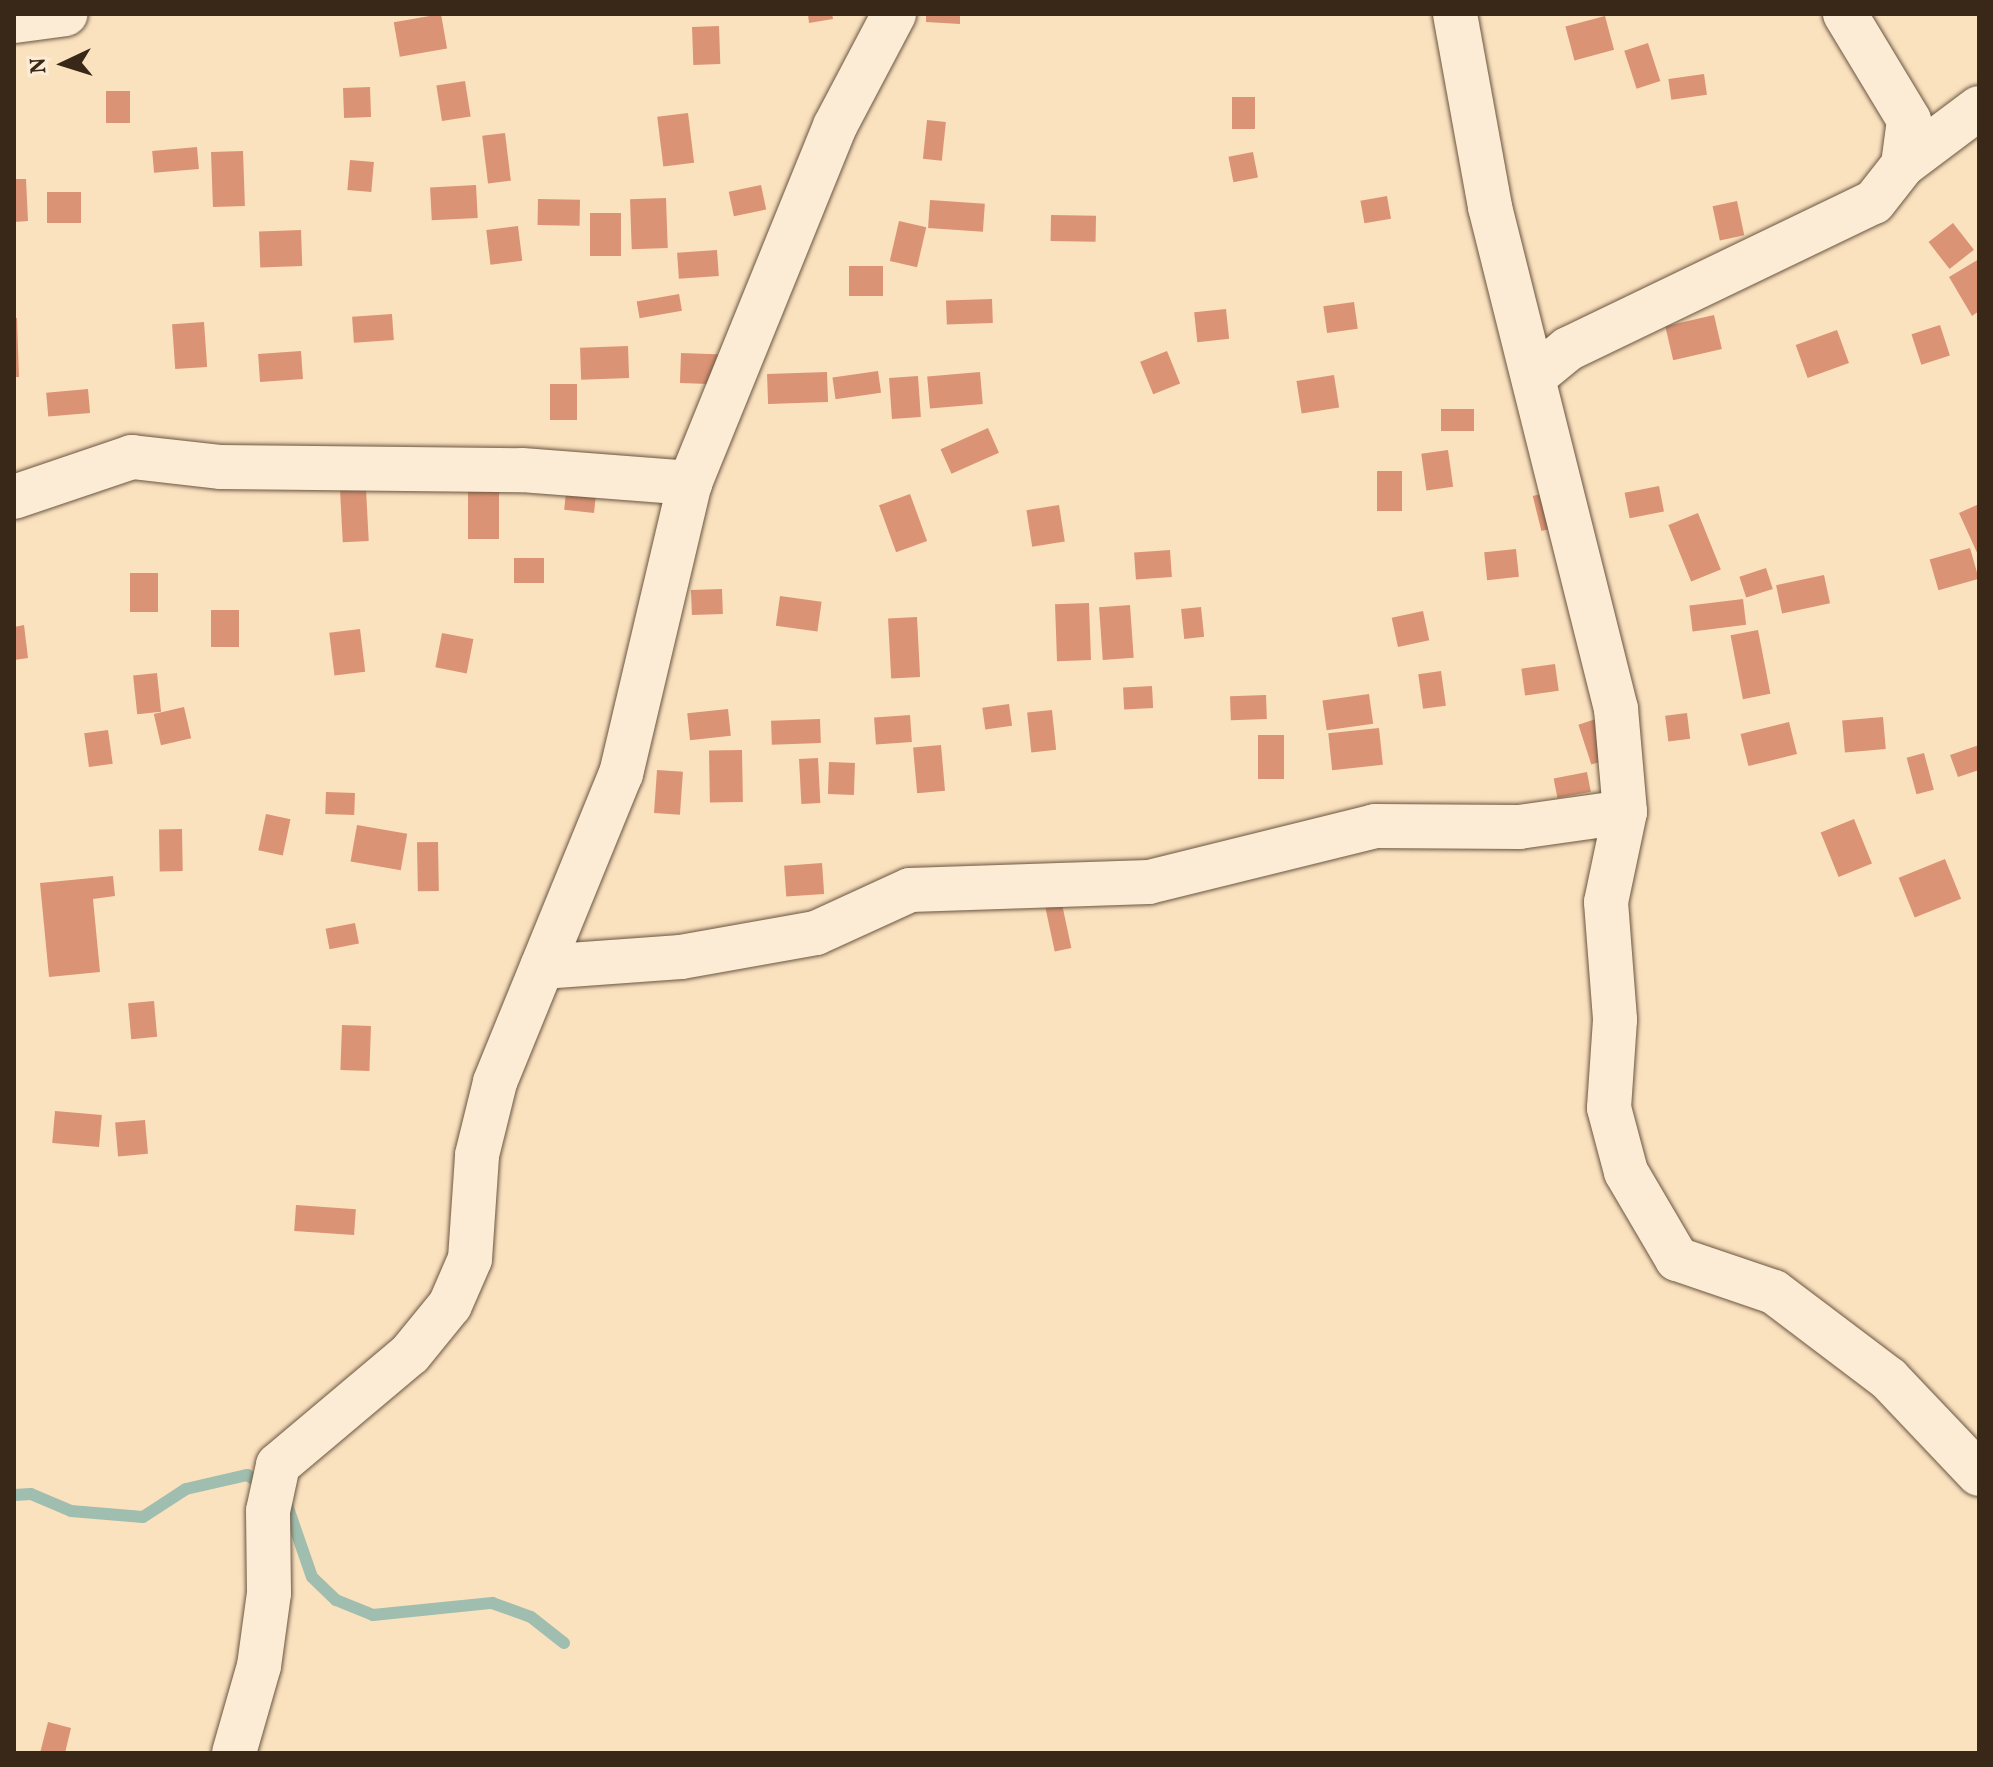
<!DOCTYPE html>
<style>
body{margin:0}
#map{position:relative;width:1993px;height:1767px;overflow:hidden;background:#fbe2bf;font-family:Vollkorn,serif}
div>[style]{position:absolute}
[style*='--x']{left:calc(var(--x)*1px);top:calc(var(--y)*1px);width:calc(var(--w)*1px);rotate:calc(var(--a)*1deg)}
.stream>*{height:12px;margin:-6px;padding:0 6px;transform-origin:6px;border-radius:6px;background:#9fbeaf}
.building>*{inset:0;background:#db9375;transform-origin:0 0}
.roads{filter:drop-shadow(0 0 2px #6a5641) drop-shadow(0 0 2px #6a5641)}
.minor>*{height:44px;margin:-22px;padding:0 22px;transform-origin:22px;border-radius:22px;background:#fcecd5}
span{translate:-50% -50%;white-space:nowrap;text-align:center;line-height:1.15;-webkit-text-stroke:6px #fcecd5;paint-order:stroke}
.frame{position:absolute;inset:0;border:16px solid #392717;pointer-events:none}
.north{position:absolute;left:24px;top:24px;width:80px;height:80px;-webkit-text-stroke:6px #fcecd5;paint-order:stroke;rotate:266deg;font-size:22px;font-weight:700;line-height:32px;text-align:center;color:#392717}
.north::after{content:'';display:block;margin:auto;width:28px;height:36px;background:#392717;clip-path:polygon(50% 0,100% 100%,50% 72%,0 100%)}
</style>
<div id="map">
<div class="stream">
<i style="--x:14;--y:1495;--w:17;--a:-3"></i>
<i style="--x:31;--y:1494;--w:43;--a:23"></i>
<i style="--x:71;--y:1511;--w:72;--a:4.8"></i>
<i style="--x:143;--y:1517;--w:51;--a:-33.1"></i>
<i style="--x:186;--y:1489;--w:63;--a:-12.9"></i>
<i style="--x:247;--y:1475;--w:22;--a:32"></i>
<i style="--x:287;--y:1505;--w:76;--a:70.9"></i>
<i style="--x:312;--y:1577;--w:33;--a:44"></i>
<i style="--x:336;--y:1600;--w:40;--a:22"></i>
<i style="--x:373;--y:1615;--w:120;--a:-5.8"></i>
<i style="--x:492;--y:1603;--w:41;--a:19.7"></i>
<i style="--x:531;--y:1617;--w:42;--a:38.2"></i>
</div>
<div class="building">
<i style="left:441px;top:14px;width:35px;height:48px;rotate:80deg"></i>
<i style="clip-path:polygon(808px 14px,832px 14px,833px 19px,809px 23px)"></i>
<i style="clip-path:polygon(926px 14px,960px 14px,960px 24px,926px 22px)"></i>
<i style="left:1605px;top:16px;width:35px;height:41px;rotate:75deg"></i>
<i style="left:719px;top:26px;width:38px;height:27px;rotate:88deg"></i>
<i style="left:1648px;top:43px;width:40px;height:25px;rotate:72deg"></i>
<i style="left:1704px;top:74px;width:21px;height:36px;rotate:82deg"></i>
<i style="left:465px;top:81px;width:36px;height:29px;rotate:81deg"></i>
<i style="left:370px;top:87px;width:30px;height:27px;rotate:88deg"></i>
<i style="left:106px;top:91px;width:24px;height:32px"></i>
<i style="left:1255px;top:97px;width:32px;height:23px;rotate:90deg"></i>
<i style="left:688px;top:113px;width:50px;height:31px;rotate:83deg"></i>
<i style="left:927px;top:120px;width:19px;height:39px;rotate:6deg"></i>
<i style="left:505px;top:133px;width:48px;height:23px;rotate:83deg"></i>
<i style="left:197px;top:147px;width:22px;height:45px;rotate:85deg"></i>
<i style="left:243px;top:151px;width:55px;height:32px;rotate:88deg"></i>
<i style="left:1253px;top:152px;width:26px;height:25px;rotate:79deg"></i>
<i style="left:350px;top:160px;width:24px;height:30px;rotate:5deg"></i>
<i style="clip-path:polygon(14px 179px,26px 179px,28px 221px,14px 222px)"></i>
<i style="left:476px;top:185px;width:33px;height:46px;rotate:87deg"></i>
<i style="left:761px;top:185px;width:25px;height:33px;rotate:78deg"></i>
<i style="left:47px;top:192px;width:34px;height:31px"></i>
<i style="left:1387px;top:196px;width:23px;height:27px;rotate:80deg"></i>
<i style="left:666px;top:198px;width:50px;height:36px;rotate:88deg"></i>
<i style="left:538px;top:199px;width:42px;height:26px;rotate:1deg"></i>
<i style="left:930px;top:200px;width:55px;height:28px;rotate:4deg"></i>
<i style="left:1737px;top:201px;width:35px;height:25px;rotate:78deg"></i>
<i style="left:590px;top:213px;width:31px;height:43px"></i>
<i style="left:1051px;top:215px;width:45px;height:26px;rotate:1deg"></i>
<i style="left:899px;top:221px;width:28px;height:41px;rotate:13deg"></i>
<i style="left:1953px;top:223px;width:34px;height:31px;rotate:52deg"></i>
<i style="left:518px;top:226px;width:35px;height:32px;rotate:83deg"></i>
<i style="left:301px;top:230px;width:36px;height:42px;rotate:88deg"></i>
<i style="left:717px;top:250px;width:26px;height:40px;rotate:86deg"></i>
<i style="clip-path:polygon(1979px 259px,1979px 311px,1972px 316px,1949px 277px)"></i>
<i style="left:849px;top:266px;width:34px;height:30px"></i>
<i style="left:679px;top:294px;width:17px;height:43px;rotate:80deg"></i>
<i style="left:992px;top:299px;width:24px;height:46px;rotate:88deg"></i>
<i style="left:1354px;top:302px;width:27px;height:31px;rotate:82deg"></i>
<i style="left:1226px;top:309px;width:30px;height:32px;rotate:84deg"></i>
<i style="left:392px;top:314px;width:26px;height:40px;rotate:86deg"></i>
<i style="left:1714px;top:315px;width:35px;height:50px;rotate:77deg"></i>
<i style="clip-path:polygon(14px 318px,17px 318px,19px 377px,14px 377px)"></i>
<i style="left:204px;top:322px;width:45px;height:32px;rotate:86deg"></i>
<i style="left:1940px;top:325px;width:32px;height:30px;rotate:72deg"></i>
<i style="left:1837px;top:330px;width:35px;height:44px;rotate:70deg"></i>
<i style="left:628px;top:346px;width:32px;height:48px;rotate:88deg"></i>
<i style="left:301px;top:351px;width:28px;height:43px;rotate:86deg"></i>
<i style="left:1167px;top:351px;width:35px;height:29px;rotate:68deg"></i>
<i style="left:681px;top:353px;width:49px;height:30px;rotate:2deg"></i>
<i style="left:878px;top:371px;width:22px;height:46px;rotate:82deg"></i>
<i style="left:827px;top:372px;width:30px;height:60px;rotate:88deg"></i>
<i style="left:980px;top:372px;width:32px;height:53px;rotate:85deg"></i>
<i style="left:1334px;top:375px;width:33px;height:38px;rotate:81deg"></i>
<i style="left:918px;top:376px;width:41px;height:29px;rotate:86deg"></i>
<i style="left:550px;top:384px;width:27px;height:36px"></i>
<i style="left:88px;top:389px;width:24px;height:42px;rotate:85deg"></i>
<i style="left:1474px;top:409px;width:22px;height:33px;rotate:90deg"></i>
<i style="left:988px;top:428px;width:27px;height:52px;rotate:66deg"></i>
<i style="left:1448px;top:450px;width:37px;height:27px;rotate:82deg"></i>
<i style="left:1377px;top:471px;width:25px;height:40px"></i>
<i style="left:468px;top:483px;width:31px;height:56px"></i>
<i style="left:567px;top:483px;width:30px;height:27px;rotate:6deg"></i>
<i style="left:1659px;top:486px;width:26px;height:35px;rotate:79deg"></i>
<i style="left:366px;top:489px;width:52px;height:26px;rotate:87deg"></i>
<i style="left:1557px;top:490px;width:36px;height:25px;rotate:76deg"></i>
<i style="left:910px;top:494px;width:50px;height:33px;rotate:70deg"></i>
<i style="clip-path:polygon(1979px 504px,1979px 557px,1959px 513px)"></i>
<i style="left:1059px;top:505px;width:37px;height:33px;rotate:81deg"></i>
<i style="left:1698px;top:513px;width:61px;height:32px;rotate:68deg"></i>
<i style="left:1970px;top:548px;width:32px;height:42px;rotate:74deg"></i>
<i style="left:1516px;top:549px;width:28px;height:32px;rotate:84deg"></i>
<i style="left:1170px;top:550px;width:27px;height:36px;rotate:86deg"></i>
<i style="left:514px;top:558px;width:30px;height:25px"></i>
<i style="left:1766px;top:568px;width:22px;height:28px;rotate:72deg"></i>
<i style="left:130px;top:573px;width:28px;height:39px"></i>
<i style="left:1824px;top:575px;width:29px;height:49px;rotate:78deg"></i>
<i style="left:722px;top:589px;width:25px;height:31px;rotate:88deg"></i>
<i style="left:780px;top:596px;width:42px;height:30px;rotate:8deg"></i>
<i style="left:1743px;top:599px;width:26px;height:54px;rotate:83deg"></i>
<i style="left:1089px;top:603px;width:57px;height:34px;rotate:88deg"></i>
<i style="left:1130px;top:605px;width:53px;height:31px;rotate:86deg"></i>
<i style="left:1201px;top:607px;width:30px;height:20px;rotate:84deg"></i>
<i style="left:211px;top:610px;width:28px;height:37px"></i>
<i style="left:1423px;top:611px;width:30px;height:32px;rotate:78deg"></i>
<i style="left:917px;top:617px;width:60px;height:29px;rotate:87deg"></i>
<i style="clip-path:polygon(24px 625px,28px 658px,14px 660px,14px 627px)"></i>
<i style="left:360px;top:629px;width:43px;height:31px;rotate:83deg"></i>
<i style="left:1758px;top:630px;width:65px;height:28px;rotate:79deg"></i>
<i style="left:442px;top:633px;width:32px;height:35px;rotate:11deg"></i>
<i style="left:1555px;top:664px;width:27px;height:34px;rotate:82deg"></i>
<i style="left:1441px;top:671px;width:35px;height:23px;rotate:82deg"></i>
<i style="left:157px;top:673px;width:39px;height:24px;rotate:84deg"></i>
<i style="left:1152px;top:686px;width:22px;height:29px;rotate:87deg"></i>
<i style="left:1369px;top:694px;width:30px;height:47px;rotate:82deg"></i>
<i style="left:1266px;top:695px;width:24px;height:36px;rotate:88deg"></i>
<i style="left:1009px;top:704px;width:22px;height:27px;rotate:82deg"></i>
<i style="left:184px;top:707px;width:32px;height:31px;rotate:77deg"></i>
<i style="left:728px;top:709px;width:27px;height:41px;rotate:84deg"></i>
<i style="left:1052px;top:710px;width:40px;height:25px;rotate:84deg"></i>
<i style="left:1687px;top:713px;width:26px;height:22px;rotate:83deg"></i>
<i style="left:910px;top:715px;width:27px;height:36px;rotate:86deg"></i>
<i style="left:1605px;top:716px;width:42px;height:28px;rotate:72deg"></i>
<i style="left:1883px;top:717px;width:32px;height:41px;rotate:85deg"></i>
<i style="left:820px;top:719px;width:24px;height:49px;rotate:88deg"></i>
<i style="left:1789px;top:722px;width:33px;height:50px;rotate:76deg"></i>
<i style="left:1379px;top:728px;width:37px;height:51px;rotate:84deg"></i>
<i style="left:108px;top:730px;width:34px;height:24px;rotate:82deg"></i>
<i style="left:1258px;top:735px;width:26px;height:44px"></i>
<i style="left:941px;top:745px;width:46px;height:28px;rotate:85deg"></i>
<i style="clip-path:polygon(1979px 745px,1979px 770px,1958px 777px,1950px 755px)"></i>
<i style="left:742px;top:750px;width:52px;height:33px;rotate:89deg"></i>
<i style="left:1924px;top:753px;width:38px;height:18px;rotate:75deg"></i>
<i style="left:818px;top:758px;width:45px;height:19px;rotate:87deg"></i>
<i style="left:829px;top:762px;width:26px;height:32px;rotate:2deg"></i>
<i style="left:657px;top:770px;width:26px;height:43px;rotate:4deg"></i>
<i style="left:1587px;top:772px;width:20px;height:34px;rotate:79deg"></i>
<i style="left:326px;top:792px;width:29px;height:22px;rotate:2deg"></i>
<i style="left:266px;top:814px;width:25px;height:37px;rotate:12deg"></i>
<i style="left:1854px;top:819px;width:48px;height:36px;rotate:68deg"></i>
<i style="left:357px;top:825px;width:51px;height:37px;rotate:10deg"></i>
<i style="left:182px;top:829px;width:42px;height:23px;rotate:89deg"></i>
<i style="left:438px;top:842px;width:49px;height:21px;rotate:89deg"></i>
<i style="left:1945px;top:859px;width:43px;height:50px;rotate:68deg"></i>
<i style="left:822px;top:863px;width:31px;height:38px;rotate:86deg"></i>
<i style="clip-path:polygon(113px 876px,115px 896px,93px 899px,100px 972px,49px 977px,40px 883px)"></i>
<i style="left:1062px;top:904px;width:45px;height:17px;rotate:78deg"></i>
<i style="left:355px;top:923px;width:21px;height:30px;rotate:79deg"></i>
<i style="left:154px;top:1001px;width:36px;height:26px;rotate:85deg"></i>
<i style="left:342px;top:1025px;width:29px;height:45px;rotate:2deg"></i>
<i style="left:55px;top:1111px;width:47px;height:32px;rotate:5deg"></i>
<i style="left:145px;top:1120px;width:34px;height:30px;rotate:85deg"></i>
<i style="left:296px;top:1205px;width:60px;height:26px;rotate:4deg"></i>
<i style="clip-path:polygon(48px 1722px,71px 1728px,65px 1753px,40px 1753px)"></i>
</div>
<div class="roads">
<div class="minor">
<i style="--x:1455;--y:14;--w:196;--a:79.7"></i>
<i style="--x:1490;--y:207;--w:518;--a:75.91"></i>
<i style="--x:1616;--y:709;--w:103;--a:85"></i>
<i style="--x:1625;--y:812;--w:92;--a:101.9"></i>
<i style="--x:1606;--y:902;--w:118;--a:85.6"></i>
<i style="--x:1615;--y:1020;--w:88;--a:93.9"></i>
<i style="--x:1609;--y:1108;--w:66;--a:75.1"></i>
<i style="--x:1626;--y:1172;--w:101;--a:59.6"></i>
<i style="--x:1677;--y:1259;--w:102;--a:18.8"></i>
<i style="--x:1774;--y:1292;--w:144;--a:37.1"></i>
<i style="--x:1889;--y:1379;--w:131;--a:46.5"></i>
<i style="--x:14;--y:21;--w:52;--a:-7.7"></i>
<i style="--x:1903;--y:165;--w:95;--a:-36.9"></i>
<i style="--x:1535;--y:376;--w:43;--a:-39.3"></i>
<i style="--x:1568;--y:349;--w:339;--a:-25.7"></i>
<i style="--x:1874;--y:202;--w:47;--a:-51.9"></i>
<i style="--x:1903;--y:165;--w:45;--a:-82.4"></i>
<i style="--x:1909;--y:120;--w:124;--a:-121.1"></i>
<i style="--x:14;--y:497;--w:125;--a:-18.7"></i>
<i style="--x:132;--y:457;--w:90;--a:6.4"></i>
<i style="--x:221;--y:467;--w:301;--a:0.6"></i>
<i style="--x:522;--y:470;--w:169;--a:4.4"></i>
<i style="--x:542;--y:967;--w:139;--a:-4.1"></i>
<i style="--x:681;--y:957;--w:137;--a:-10.1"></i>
<i style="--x:816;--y:933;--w:103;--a:-24.6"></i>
<i style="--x:910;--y:890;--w:239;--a:-1.9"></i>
<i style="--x:1149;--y:882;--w:233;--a:-13.9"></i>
<i style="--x:1375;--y:826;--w:144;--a:0.4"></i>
<i style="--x:1519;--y:827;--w:107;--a:-8.1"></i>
<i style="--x:234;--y:1753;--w:91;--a:-74"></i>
<i style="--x:259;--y:1666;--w:74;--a:-82.2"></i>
<i style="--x:269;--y:1593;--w:82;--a:-90.7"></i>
<i style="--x:268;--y:1511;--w:47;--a:-77.7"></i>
<i style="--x:278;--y:1465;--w:172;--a:-40.1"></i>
<i style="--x:410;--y:1354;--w:63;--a:-50.8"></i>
<i style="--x:450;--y:1305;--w:50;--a:-66.5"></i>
<i style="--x:470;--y:1259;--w:104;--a:-86.1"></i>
<i style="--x:477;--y:1155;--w:75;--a:-76.1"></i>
<i style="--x:495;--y:1082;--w:333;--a:-67.8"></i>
<i style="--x:621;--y:774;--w:299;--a:-76.7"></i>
<i style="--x:690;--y:483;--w:385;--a:-67.9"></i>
<i style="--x:835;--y:126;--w:127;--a:-62.2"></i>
</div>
</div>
<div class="frame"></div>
<div class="north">N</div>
</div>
